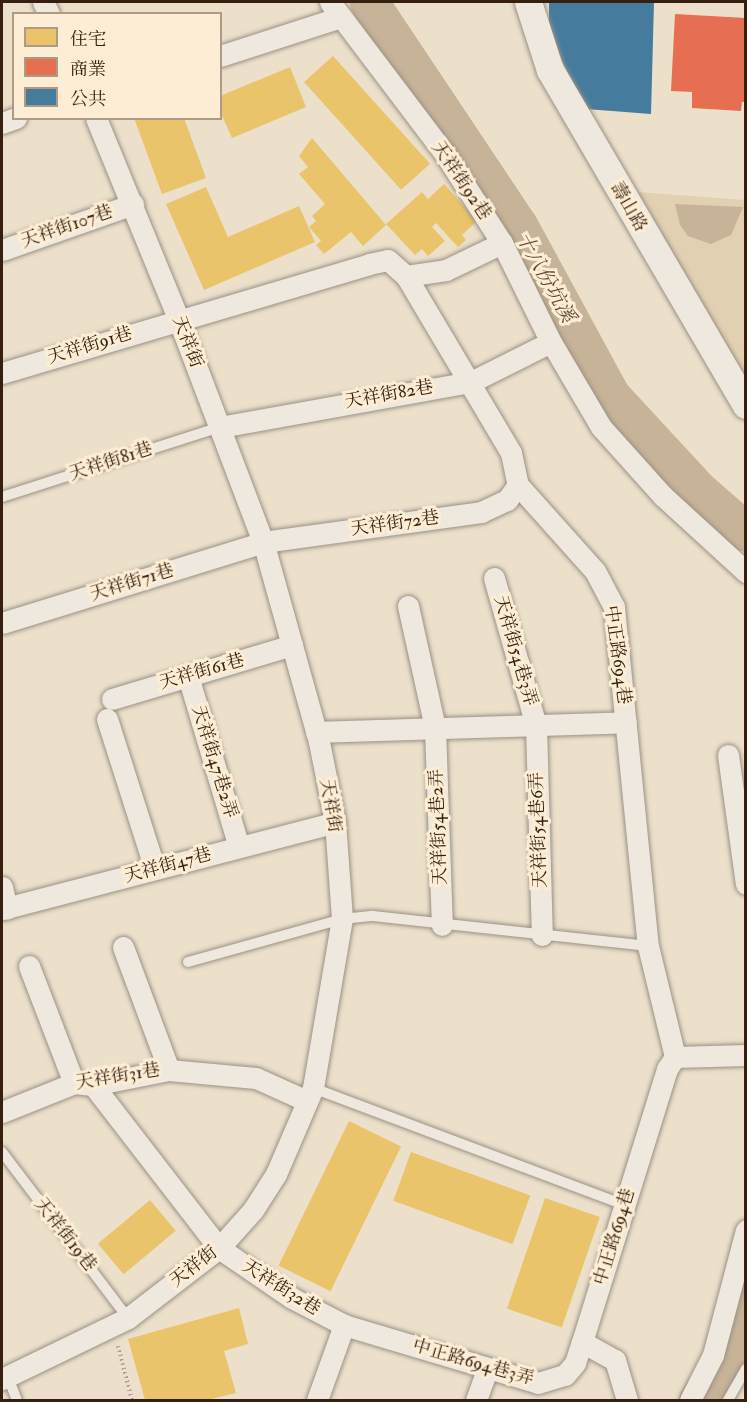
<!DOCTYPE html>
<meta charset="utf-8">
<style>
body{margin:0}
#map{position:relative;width:747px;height:1402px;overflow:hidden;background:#ece0cb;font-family:"IM FELL Double Pica","Noto Serif TC",serif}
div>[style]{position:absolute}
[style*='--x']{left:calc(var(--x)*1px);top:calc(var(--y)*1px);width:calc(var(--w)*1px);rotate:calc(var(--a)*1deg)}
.green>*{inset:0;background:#e2d0b3}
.water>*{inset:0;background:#c7b398}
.homes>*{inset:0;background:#e9c46a;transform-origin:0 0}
.shops>*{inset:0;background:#e76f51}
.public>*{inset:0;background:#457b9d}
.river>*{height:39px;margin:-19.5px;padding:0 19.5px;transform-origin:19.5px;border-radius:19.5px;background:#c7b398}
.path>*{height:4px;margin-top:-2px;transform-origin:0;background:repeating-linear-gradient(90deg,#aba49b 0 1.5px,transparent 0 4.5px)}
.roads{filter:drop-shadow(0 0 2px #9b9184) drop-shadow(0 0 2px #9b9184)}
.service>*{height:10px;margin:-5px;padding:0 5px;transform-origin:5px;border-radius:5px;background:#efe8de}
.minor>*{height:21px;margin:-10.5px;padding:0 10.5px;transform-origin:10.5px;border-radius:10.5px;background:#efe8de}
.tertiary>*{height:27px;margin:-13.5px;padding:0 13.5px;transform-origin:13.5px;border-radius:13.5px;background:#efe8de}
span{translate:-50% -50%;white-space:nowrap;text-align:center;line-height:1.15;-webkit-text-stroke:6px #fcedd4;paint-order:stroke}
.street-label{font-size:18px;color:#361f0f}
.water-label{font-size:20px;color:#634c37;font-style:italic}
.frame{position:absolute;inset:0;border:3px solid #361f0f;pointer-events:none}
.legend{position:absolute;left:12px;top:12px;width:210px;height:108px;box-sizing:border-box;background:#fcedd4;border:2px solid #ad9b85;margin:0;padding:8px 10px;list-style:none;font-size:18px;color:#361f0f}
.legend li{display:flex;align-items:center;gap:12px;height:30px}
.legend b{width:30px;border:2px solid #ad9b85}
</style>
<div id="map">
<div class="green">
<i style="clip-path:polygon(637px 192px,745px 200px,745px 379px)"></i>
</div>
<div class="water">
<i style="clip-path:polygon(675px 204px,743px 207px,731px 235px,711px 244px,688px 236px,680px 225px)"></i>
</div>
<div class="homes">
<i style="left:333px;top:56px;width:145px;height:39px;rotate:48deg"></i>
<i style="clip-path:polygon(290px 67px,306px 107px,232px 138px,220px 111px,220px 96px)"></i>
<i style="clip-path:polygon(134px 118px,184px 118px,206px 178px,162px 194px)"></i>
<i style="clip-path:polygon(312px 138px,386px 225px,363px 246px,351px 232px,324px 254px,316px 245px,321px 241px,309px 227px,316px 221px,312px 216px,325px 204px,299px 174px,308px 167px,299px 156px)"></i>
<i style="clip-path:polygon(444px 184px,477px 221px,462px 235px,466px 240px,458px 247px,436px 223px,432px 227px,445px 241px,428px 256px,422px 249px,415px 255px,386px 224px,422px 192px,428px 199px)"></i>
<i style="clip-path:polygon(206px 187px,228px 237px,299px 206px,315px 242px,204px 290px,166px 204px)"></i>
<i style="left:349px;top:1121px;width:58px;height:161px;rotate:26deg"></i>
<i style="left:411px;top:1152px;width:127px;height:52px;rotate:20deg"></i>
<i style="left:545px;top:1198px;width:58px;height:117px;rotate:19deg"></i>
<i style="left:150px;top:1200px;width:40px;height:68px;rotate:50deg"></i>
<i style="clip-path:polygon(239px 1308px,248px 1344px,224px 1351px,236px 1393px,207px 1400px,145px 1400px,128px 1339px)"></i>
</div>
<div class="shops">
<i style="clip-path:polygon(675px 14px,746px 18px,746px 102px,742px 102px,741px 111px,692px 108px,692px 92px,671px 91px)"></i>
</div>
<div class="public">
<i style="clip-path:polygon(549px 2px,654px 2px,651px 114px,586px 109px,549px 35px)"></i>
</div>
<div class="river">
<i style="--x:369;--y:2;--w:268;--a:56.3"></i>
<i style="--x:518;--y:225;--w:195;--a:61.5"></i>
<i style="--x:611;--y:396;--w:129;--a:47.2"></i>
<i style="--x:699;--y:491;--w:62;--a:41.1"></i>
<i style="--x:698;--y:1400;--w:48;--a:-57"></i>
<i style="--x:724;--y:1360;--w:91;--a:-76"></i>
</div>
<div class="path">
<i style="--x:118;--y:1346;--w:56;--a:75.5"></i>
</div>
<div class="roads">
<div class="service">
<i style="--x:2;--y:497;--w:229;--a:-17.8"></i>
<i style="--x:188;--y:962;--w:160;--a:-15.6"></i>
<i style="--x:342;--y:919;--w:31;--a:-6"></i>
<i style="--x:373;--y:916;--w:277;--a:6.2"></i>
<i style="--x:313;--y:1088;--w:333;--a:20.6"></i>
<i style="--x:2;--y:1152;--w:208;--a:52.8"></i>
<i style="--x:8;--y:1377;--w:25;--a:69"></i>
<i style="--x:728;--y:1400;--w:36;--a:-60"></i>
</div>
<div class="minor">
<i style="--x:43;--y:2;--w:13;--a:63"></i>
<i style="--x:330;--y:2;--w:191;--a:52.9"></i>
<i style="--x:445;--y:154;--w:106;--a:57.4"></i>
<i style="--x:502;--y:243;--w:110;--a:63.7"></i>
<i style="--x:551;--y:342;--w:99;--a:59.5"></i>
<i style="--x:601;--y:427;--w:93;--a:48.1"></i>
<i style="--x:663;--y:496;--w:113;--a:42.5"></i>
<i style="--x:220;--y:56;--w:127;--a:-17.9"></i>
<i style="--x:2;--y:123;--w:15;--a:-20"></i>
<i style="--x:2;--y:250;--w:139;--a:-19.3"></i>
<i style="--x:406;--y:276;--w:206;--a:59.3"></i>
<i style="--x:511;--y:453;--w:33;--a:78"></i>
<i style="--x:518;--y:485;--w:115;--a:48.2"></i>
<i style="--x:595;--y:571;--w:41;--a:62.2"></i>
<i style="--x:614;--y:607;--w:341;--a:84.3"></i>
<i style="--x:648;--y:946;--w:114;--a:76.3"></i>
<i style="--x:675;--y:1057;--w:14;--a:124"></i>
<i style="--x:667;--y:1069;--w:286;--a:107.3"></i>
<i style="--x:582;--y:1342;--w:38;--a:29"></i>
<i style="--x:615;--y:1360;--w:42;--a:73.3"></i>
<i style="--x:2;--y:373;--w:383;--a:-16.5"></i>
<i style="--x:369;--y:264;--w:19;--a:-12"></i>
<i style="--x:388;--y:260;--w:24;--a:42"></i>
<i style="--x:406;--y:276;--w:40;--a:-8.5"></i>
<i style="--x:446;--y:270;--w:62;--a:-25.7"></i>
<i style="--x:220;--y:427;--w:255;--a:-10.2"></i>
<i style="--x:471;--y:382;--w:89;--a:-26.6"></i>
<i style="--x:494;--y:578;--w:153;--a:74.1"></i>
<i style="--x:536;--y:725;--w:210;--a:88.4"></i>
<i style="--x:408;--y:606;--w:125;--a:77.5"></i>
<i style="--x:435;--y:728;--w:197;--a:88"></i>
<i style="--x:2;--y:623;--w:273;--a:-17.2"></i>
<i style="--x:263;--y:542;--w:220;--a:-7.8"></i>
<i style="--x:481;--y:512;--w:29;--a:-25"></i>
<i style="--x:507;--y:500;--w:19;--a:-54"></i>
<i style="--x:188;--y:676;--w:178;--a:73.4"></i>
<i style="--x:112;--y:699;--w:188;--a:-16.7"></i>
<i style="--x:107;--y:719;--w:157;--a:72.3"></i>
<i style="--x:316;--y:732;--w:310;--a:-1.8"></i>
<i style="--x:728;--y:755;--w:130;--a:82.1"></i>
<i style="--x:2;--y:887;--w:22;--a:77"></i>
<i style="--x:2;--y:909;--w:344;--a:-14.6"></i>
<i style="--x:123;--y:947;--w:131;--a:69.5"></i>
<i style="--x:29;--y:966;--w:125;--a:69"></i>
<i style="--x:675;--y:1057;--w:71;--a:-1.6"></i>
<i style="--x:93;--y:1085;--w:206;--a:52.3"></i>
<i style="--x:219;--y:1248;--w:88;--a:34.4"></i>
<i style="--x:292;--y:1298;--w:59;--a:27.4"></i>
<i style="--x:344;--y:1325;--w:202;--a:16.6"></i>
<i style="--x:538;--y:1383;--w:28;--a:-17"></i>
<i style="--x:565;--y:1375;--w:16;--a:-50"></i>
<i style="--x:575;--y:1363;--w:22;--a:-72"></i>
<i style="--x:2;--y:1112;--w:78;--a:-21.9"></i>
<i style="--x:74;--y:1083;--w:19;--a:6"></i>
<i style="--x:93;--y:1085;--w:77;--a:-11.2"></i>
<i style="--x:169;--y:1070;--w:87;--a:5.3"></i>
<i style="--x:256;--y:1078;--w:56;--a:24.3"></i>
<i style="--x:2;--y:1379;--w:140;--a:-25.8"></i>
<i style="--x:128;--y:1318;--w:115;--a:-37.6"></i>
<i style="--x:219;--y:1248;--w:51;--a:-48.2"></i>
<i style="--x:253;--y:1210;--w:43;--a:-57.4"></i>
<i style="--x:276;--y:1174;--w:94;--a:-66.7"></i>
<i style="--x:313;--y:1088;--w:171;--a:-80.3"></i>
<i style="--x:342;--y:919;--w:97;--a:-94.1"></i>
<i style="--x:335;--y:822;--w:82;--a:-101.3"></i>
<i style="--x:319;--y:742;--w:208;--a:-105.6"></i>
<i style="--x:263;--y:542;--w:240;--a:-110.8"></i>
<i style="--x:178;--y:318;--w:216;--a:-112.3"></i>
<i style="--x:317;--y:1400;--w:80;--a:-70.2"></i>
<i style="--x:476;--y:1400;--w:33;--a:-70"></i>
<i style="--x:690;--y:1400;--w:51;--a:-62.9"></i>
<i style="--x:713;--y:1355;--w:129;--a:-75.2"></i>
</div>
<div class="tertiary">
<i style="--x:528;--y:2;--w:71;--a:72.1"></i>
<i style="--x:550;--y:70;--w:388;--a:59.7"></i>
</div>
</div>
<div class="street-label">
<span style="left:461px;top:181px;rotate:56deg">天祥街92巷</span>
<span style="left:628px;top:207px;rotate:60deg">壽山路</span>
<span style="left:67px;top:227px;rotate:-19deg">天祥街107巷</span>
<span style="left:187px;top:342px;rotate:69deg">天祥街</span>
<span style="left:90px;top:346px;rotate:-17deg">天祥街91巷</span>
<span style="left:389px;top:395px;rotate:-10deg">天祥街82巷</span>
<span style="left:111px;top:462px;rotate:-18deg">天祥街81巷</span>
<span style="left:395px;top:524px;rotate:-8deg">天祥街72巷</span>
<span style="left:132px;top:583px;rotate:-17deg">天祥街71巷</span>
<span style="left:515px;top:651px;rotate:74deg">天祥街54巷3弄</span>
<span style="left:617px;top:655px;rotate:82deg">中正路694巷</span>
<span style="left:202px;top:672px;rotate:-16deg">天祥街61巷</span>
<span style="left:214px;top:762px;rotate:73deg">天祥街47巷2弄</span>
<span style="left:330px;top:806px;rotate:81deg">天祥街</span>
<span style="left:439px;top:827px;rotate:-92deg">天祥街54巷2弄</span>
<span style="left:539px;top:830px;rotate:-92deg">天祥街54巷6弄</span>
<span style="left:168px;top:866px;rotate:-15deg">天祥街47巷</span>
<span style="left:118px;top:1077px;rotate:-9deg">天祥街31巷</span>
<span style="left:65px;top:1235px;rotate:52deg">天祥街19巷</span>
<span style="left:615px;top:1237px;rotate:-73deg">中正路694巷</span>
<span style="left:194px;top:1267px;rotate:-38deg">天祥街</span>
<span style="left:281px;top:1288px;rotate:32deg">天祥街32巷</span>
<span style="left:473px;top:1363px;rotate:16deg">中正路694巷3弄</span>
</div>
<div class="water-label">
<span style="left:546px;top:277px;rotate:61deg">十八份坑溪</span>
</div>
<div class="frame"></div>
<ul class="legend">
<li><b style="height:16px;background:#e9c46a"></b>住宅</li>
<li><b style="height:16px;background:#e76f51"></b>商業</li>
<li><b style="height:16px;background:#457b9d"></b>公共</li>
</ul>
</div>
